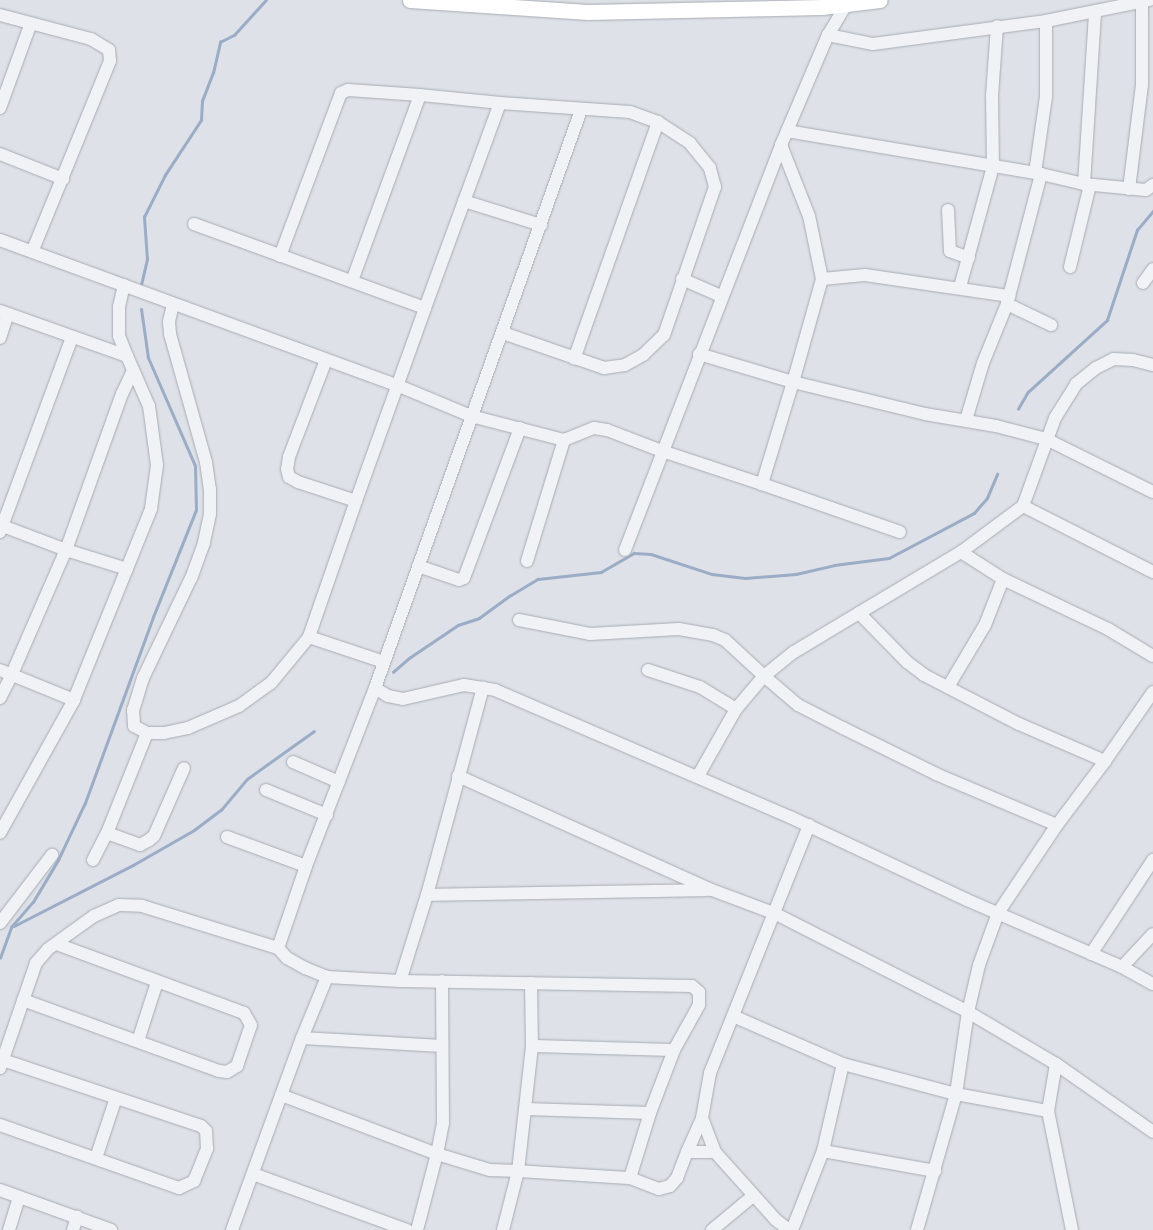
<!DOCTYPE html>
<style>
body{margin:0}
#map{position:relative;width:1153px;height:1230px;overflow:hidden;background:#dee1e7;font-family:"PT Sans Narrow",sans-serif}
div>[style]{position:absolute}
[style*='--x']{left:calc(var(--x)*1px);top:calc(var(--y)*1px);width:calc(var(--w)*1px);rotate:calc(var(--a)*1deg)}
.stream>*{height:2.5px;margin:-1.25px;padding:0 1.25px;transform-origin:1.25px;border-radius:1.25px;background:#9aacc6}
.roads{filter:drop-shadow(0 0 1px #a7abb4) drop-shadow(0 0 1px #a7abb4)}
.minor>*{height:12px;margin:-6px;padding:0 6px;transform-origin:6px;border-radius:6px;background:#f0f2f5}
.major>*{height:15px;margin:-7.5px;padding:0 7.5px;transform-origin:7.5px;border-radius:7.5px;background:#fff}
span{translate:-50% -50%;white-space:nowrap;text-align:center;line-height:1.15;-webkit-text-stroke:4px #edeff4;paint-order:stroke}
</style>
<div id="map">
<div class="stream">
<i style="--x:141;--y:285;--w:26;--a:-77"></i>
<i style="--x:147;--y:260;--w:43;--a:-94"></i>
<i style="--x:144;--y:217;--w:47;--a:-63.4"></i>
<i style="--x:165;--y:175;--w:66;--a:-56.8"></i>
<i style="--x:201;--y:120;--w:19;--a:-87"></i>
<i style="--x:202;--y:101;--w:30;--a:-69"></i>
<i style="--x:213;--y:73;--w:32;--a:-77"></i>
<i style="--x:220;--y:42;--w:16;--a:-27"></i>
<i style="--x:234;--y:35;--w:47;--a:-47.6"></i>
<i style="--x:1018;--y:409;--w:20;--a:-60"></i>
<i style="--x:1028;--y:392;--w:107;--a:-42.3"></i>
<i style="--x:1107;--y:320;--w:95;--a:-71.6"></i>
<i style="--x:1137;--y:230;--w:25;--a:-50"></i>
<i style="--x:393;--y:672;--w:21;--a:-41"></i>
<i style="--x:409;--y:658;--w:59;--a:-34"></i>
<i style="--x:458;--y:625;--w:22;--a:-18"></i>
<i style="--x:479;--y:618;--w:39;--a:-36"></i>
<i style="--x:511;--y:595;--w:31;--a:-31"></i>
<i style="--x:538;--y:579;--w:63;--a:-6.3"></i>
<i style="--x:601;--y:572;--w:38;--a:-30"></i>
<i style="--x:634;--y:553;--w:17;--a:3"></i>
<i style="--x:651;--y:554;--w:64;--a:18.2"></i>
<i style="--x:712;--y:574;--w:33;--a:7"></i>
<i style="--x:745;--y:578;--w:51;--a:-4.5"></i>
<i style="--x:796;--y:574;--w:39;--a:-13"></i>
<i style="--x:834;--y:565;--w:55;--a:-7.3"></i>
<i style="--x:889;--y:558;--w:96;--a:-27.9"></i>
<i style="--x:974;--y:513;--w:20;--a:-49"></i>
<i style="--x:987;--y:498;--w:26;--a:-67"></i>
<i style="--x:14;--y:926;--w:134;--a:-27.1"></i>
<i style="--x:133;--y:865;--w:70;--a:-29.8"></i>
<i style="--x:194;--y:830;--w:34;--a:-37"></i>
<i style="--x:221;--y:810;--w:40;--a:-50"></i>
<i style="--x:247;--y:779;--w:82;--a:-35.6"></i>
<i style="--x:0;--y:958;--w:33;--a:-70"></i>
<i style="--x:11;--y:927;--w:33;--a:-49"></i>
<i style="--x:33;--y:902;--w:49;--a:-59.2"></i>
<i style="--x:58;--y:860;--w:63;--a:-64.7"></i>
<i style="--x:85;--y:803;--w:198;--a:-69.9"></i>
<i style="--x:153;--y:617;--w:115;--a:-68.1"></i>
<i style="--x:196;--y:510;--w:44;--a:-91.3"></i>
<i style="--x:195;--y:466;--w:118;--a:-113.5"></i>
<i style="--x:148;--y:358;--w:49;--a:-98.1"></i>
</div>
<div class="roads">
<div class="minor">
<i style="--x:0;--y:15;--w:94;--a:14.8"></i>
<i style="--x:91;--y:39;--w:21;--a:31"></i>
<i style="--x:109;--y:50;--w:11;--a:85"></i>
<i style="--x:110;--y:61;--w:206;--a:112.2"></i>
<i style="--x:828;--y:35;--w:46;--a:11.3"></i>
<i style="--x:873;--y:44;--w:175;--a:-7.6"></i>
<i style="--x:1046;--y:21;--w:105;--a:-11.5"></i>
<i style="--x:0;--y:108;--w:90;--a:-70"></i>
<i style="--x:787;--y:131;--w:258;--a:9.6"></i>
<i style="--x:1041;--y:174;--w:44;--a:13.1"></i>
<i style="--x:1084;--y:184;--w:62;--a:5.5"></i>
<i style="--x:1146;--y:190;--w:9;--a:-36"></i>
<i style="--x:781;--y:145;--w:76;--a:68.5"></i>
<i style="--x:809;--y:216;--w:64;--a:78.3"></i>
<i style="--x:822;--y:279;--w:43;--a:-5.3"></i>
<i style="--x:865;--y:275;--w:146;--a:8.3"></i>
<i style="--x:0;--y:154;--w:68;--a:21.6"></i>
<i style="--x:1035;--y:173;--w:77;--a:-81.8"></i>
<i style="--x:1046;--y:97;--w:76;--a:-90"></i>
<i style="--x:1084;--y:184;--w:171;--a:-86.3"></i>
<i style="--x:1129;--y:189;--w:105;--a:-82.9"></i>
<i style="--x:1142;--y:85;--w:84;--a:-90"></i>
<i style="--x:464;--y:201;--w:81;--a:17.3"></i>
<i style="--x:948;--y:210;--w:41;--a:87.2"></i>
<i style="--x:950;--y:251;--w:20;--a:20"></i>
<i style="--x:194;--y:224;--w:246;--a:20"></i>
<i style="--x:425;--y:308;--w:218;--a:-69.9"></i>
<i style="--x:500;--y:103;--w:130;--a:4"></i>
<i style="--x:630;--y:112;--w:30;--a:20"></i>
<i style="--x:658;--y:122;--w:251;--a:109.5"></i>
<i style="--x:0;--y:240;--w:425;--a:20.1"></i>
<i style="--x:399;--y:386;--w:78;--a:22.6"></i>
<i style="--x:471;--y:416;--w:96;--a:14.5"></i>
<i style="--x:564;--y:440;--w:32;--a:-22"></i>
<i style="--x:594;--y:428;--w:13;--a:9"></i>
<i style="--x:607;--y:430;--w:59;--a:20.9"></i>
<i style="--x:662;--y:451;--w:105;--a:18.3"></i>
<i style="--x:280;--y:256;--w:174;--a:-69.5"></i>
<i style="--x:341;--y:93;--w:8;--a:-23"></i>
<i style="--x:348;--y:90;--w:72;--a:4"></i>
<i style="--x:1070;--y:267;--w:84;--a:-76.3"></i>
<i style="--x:682;--y:279;--w:43;--a:23.6"></i>
<i style="--x:822;--y:279;--w:107;--a:105.7"></i>
<i style="--x:793;--y:382;--w:136;--a:13.6"></i>
<i style="--x:925;--y:414;--w:72;--a:9.6"></i>
<i style="--x:996;--y:426;--w:52;--a:14.6"></i>
<i style="--x:1046;--y:439;--w:119;--a:26.4"></i>
<i style="--x:352;--y:281;--w:198;--a:-69.9"></i>
<i style="--x:420;--y:95;--w:80;--a:5.7"></i>
<i style="--x:1143;--y:283;--w:17;--a:-54"></i>
<i style="--x:124;--y:285;--w:23;--a:103"></i>
<i style="--x:119;--y:307;--w:29;--a:90"></i>
<i style="--x:119;--y:336;--w:22;--a:68"></i>
<i style="--x:960;--y:287;--w:125;--a:-74.7"></i>
<i style="--x:993;--y:166;--w:70;--a:-90.8"></i>
<i style="--x:992;--y:96;--w:70;--a:-85.9"></i>
<i style="--x:173;--y:304;--w:18;--a:103"></i>
<i style="--x:169;--y:322;--w:12;--a:85"></i>
<i style="--x:170;--y:334;--w:133;--a:74.3"></i>
<i style="--x:206;--y:462;--w:27;--a:82"></i>
<i style="--x:210;--y:489;--w:25;--a:90"></i>
<i style="--x:210;--y:514;--w:30;--a:102"></i>
<i style="--x:204;--y:543;--w:37;--a:110"></i>
<i style="--x:191;--y:578;--w:111;--a:115.6"></i>
<i style="--x:143;--y:678;--w:34;--a:107"></i>
<i style="--x:133;--y:710;--w:16;--a:86"></i>
<i style="--x:134;--y:726;--w:15;--a:28"></i>
<i style="--x:147;--y:733;--w:17;--a:0"></i>
<i style="--x:164;--y:733;--w:25;--a:-12"></i>
<i style="--x:188;--y:728;--w:56;--a:-23.3"></i>
<i style="--x:239;--y:706;--w:39;--a:-36"></i>
<i style="--x:271;--y:683;--w:60;--a:-50.4"></i>
<i style="--x:1007;--y:304;--w:49;--a:25.5"></i>
<i style="--x:0;--y:311;--w:135;--a:19.5"></i>
<i style="--x:127;--y:356;--w:55;--a:66.3"></i>
<i style="--x:149;--y:406;--w:60;--a:82.3"></i>
<i style="--x:157;--y:465;--w:44;--a:97.8"></i>
<i style="--x:151;--y:509;--w:206;--a:112"></i>
<i style="--x:74;--y:700;--w:152;--a:119.1"></i>
<i style="--x:503;--y:333;--w:107;--a:19.1"></i>
<i style="--x:604;--y:368;--w:21;--a:-8"></i>
<i style="--x:625;--y:365;--w:21;--a:-29"></i>
<i style="--x:643;--y:355;--w:29;--a:-44"></i>
<i style="--x:664;--y:335;--w:157;--a:-71"></i>
<i style="--x:715;--y:187;--w:20;--a:-105"></i>
<i style="--x:710;--y:168;--w:32;--a:-129"></i>
<i style="--x:690;--y:143;--w:38;--a:-147"></i>
<i style="--x:0;--y:338;--w:25;--a:-72"></i>
<i style="--x:699;--y:354;--w:98;--a:16.6"></i>
<i style="--x:793;--y:382;--w:107;--a:106.9"></i>
<i style="--x:762;--y:484;--w:146;--a:19.2"></i>
<i style="--x:326;--y:360;--w:104;--a:110.9"></i>
<i style="--x:289;--y:457;--w:12;--a:99"></i>
<i style="--x:287;--y:469;--w:8;--a:76"></i>
<i style="--x:289;--y:477;--w:10;--a:29"></i>
<i style="--x:298;--y:482;--w:61;--a:18.1"></i>
<i style="--x:356;--y:501;--w:144;--a:109.1"></i>
<i style="--x:309;--y:637;--w:79;--a:18.4"></i>
<i style="--x:966;--y:420;--w:59;--a:-73.4"></i>
<i style="--x:983;--y:363;--w:64;--a:-67.9"></i>
<i style="--x:1007;--y:304;--w:134;--a:-75.3"></i>
<i style="--x:356;--y:501;--w:205;--a:-70.3"></i>
<i style="--x:1023;--y:506;--w:94;--a:-70"></i>
<i style="--x:1055;--y:418;--w:40;--a:-58"></i>
<i style="--x:1076;--y:384;--w:26;--a:-39"></i>
<i style="--x:1096;--y:368;--w:20;--a:-27"></i>
<i style="--x:1114;--y:359;--w:19;--a:3"></i>
<i style="--x:1133;--y:360;--w:21;--a:14"></i>
<i style="--x:0;--y:525;--w:71;--a:20.7"></i>
<i style="--x:66;--y:550;--w:64;--a:17.3"></i>
<i style="--x:0;--y:532;--w:208;--a:-69.7"></i>
<i style="--x:625;--y:550;--w:434;--a:-68.9"></i>
<i style="--x:781;--y:145;--w:120;--a:-66.9"></i>
<i style="--x:828;--y:35;--w:35;--a:-59"></i>
<i style="--x:961;--y:552;--w:77;--a:-36.6"></i>
<i style="--x:1023;--y:506;--w:146;--a:26.9"></i>
<i style="--x:527;--y:561;--w:127;--a:-73"></i>
<i style="--x:418;--y:566;--w:43;--a:18.9"></i>
<i style="--x:459;--y:580;--w:5;--a:-22"></i>
<i style="--x:464;--y:578;--w:160;--a:-69.5"></i>
<i style="--x:859;--y:613;--w:119;--a:-30.9"></i>
<i style="--x:961;--y:552;--w:50;--a:32.7"></i>
<i style="--x:1003;--y:579;--w:116;--a:25.5"></i>
<i style="--x:1108;--y:629;--w:52;--a:31"></i>
<i style="--x:519;--y:620;--w:72;--a:11.2"></i>
<i style="--x:590;--y:634;--w:89;--a:-3.2"></i>
<i style="--x:679;--y:629;--w:35;--a:10"></i>
<i style="--x:713;--y:635;--w:13;--a:23"></i>
<i style="--x:725;--y:640;--w:53;--a:42.7"></i>
<i style="--x:764;--y:676;--w:38;--a:-39"></i>
<i style="--x:794;--y:652;--w:76;--a:-31"></i>
<i style="--x:859;--y:613;--w:69;--a:45.6"></i>
<i style="--x:907;--y:662;--w:21;--a:37"></i>
<i style="--x:924;--y:675;--w:107;--a:27.3"></i>
<i style="--x:1019;--y:724;--w:94;--a:23.3"></i>
<i style="--x:0;--y:670;--w:80;--a:22.1"></i>
<i style="--x:648;--y:670;--w:55;--a:18.1"></i>
<i style="--x:700;--y:687;--w:42;--a:31.4"></i>
<i style="--x:948;--y:687;--w:72;--a:-59.2"></i>
<i style="--x:985;--y:625;--w:49;--a:-68.6"></i>
<i style="--x:375;--y:688;--w:15;--a:32"></i>
<i style="--x:388;--y:696;--w:15;--a:11"></i>
<i style="--x:403;--y:699;--w:63;--a:-12.9"></i>
<i style="--x:464;--y:685;--w:31;--a:9"></i>
<i style="--x:495;--y:690;--w:321;--a:23.3"></i>
<i style="--x:790;--y:817;--w:195;--a:25.1"></i>
<i style="--x:967;--y:900;--w:169;--a:23.4"></i>
<i style="--x:1122;--y:967;--w:35;--a:29"></i>
<i style="--x:0;--y:698;--w:27;--a:-63"></i>
<i style="--x:12;--y:674;--w:135;--a:-66.5"></i>
<i style="--x:66;--y:550;--w:166;--a:-70.3"></i>
<i style="--x:122;--y:394;--w:26;--a:-65"></i>
<i style="--x:293;--y:762;--w:50;--a:23.5"></i>
<i style="--x:458;--y:776;--w:278;--a:24.2"></i>
<i style="--x:712;--y:890;--w:66;--a:20.4"></i>
<i style="--x:774;--y:913;--w:218;--a:27"></i>
<i style="--x:968;--y:1012;--w:102;--a:30.6"></i>
<i style="--x:1056;--y:1064;--w:118;--a:35"></i>
<i style="--x:698;--y:776;--w:77;--a:-60.4"></i>
<i style="--x:736;--y:709;--w:43;--a:-49.7"></i>
<i style="--x:764;--y:676;--w:45;--a:40.5"></i>
<i style="--x:798;--y:705;--w:51;--a:27.1"></i>
<i style="--x:843;--y:728;--w:104;--a:26.3"></i>
<i style="--x:936;--y:774;--w:131;--a:22.9"></i>
<i style="--x:266;--y:790;--w:66;--a:22.3"></i>
<i style="--x:107;--y:833;--w:35;--a:20"></i>
<i style="--x:140;--y:845;--w:10;--a:-29"></i>
<i style="--x:149;--y:840;--w:6;--a:-39"></i>
<i style="--x:154;--y:836;--w:74;--a:-66.2"></i>
<i style="--x:227;--y:837;--w:84;--a:20.2"></i>
<i style="--x:93;--y:860;--w:30;--a:-63"></i>
<i style="--x:107;--y:833;--w:108;--a:-68.2"></i>
<i style="--x:427;--y:895;--w:280;--a:-1"></i>
<i style="--x:0;--y:923;--w:86;--a:-52.6"></i>
<i style="--x:278;--y:948;--w:87;--a:-71.1"></i>
<i style="--x:306;--y:866;--w:191;--a:-68.8"></i>
<i style="--x:375;--y:688;--w:614;--a:-70.38"></i>
<i style="--x:1091;--y:954;--w:113;--a:-56.6"></i>
<i style="--x:1122;--y:967;--w:45;--a:-46.8"></i>
<i style="--x:400;--y:981;--w:90;--a:-72.6"></i>
<i style="--x:427;--y:895;--w:215;--a:-74.9"></i>
<i style="--x:531;--y:983;--w:63;--a:89.1"></i>
<i style="--x:23;--y:1000;--w:208;--a:19.9"></i>
<i style="--x:219;--y:1071;--w:8;--a:7"></i>
<i style="--x:227;--y:1072;--w:12;--a:-31"></i>
<i style="--x:237;--y:1066;--w:43;--a:-71.1"></i>
<i style="--x:251;--y:1025;--w:14;--a:-120"></i>
<i style="--x:244;--y:1013;--w:200;--a:-159.8"></i>
<i style="--x:733;--y:1016;--w:120;--a:23.6"></i>
<i style="--x:843;--y:1064;--w:117;--a:14.9"></i>
<i style="--x:956;--y:1094;--w:94;--a:10.5"></i>
<i style="--x:302;--y:1038;--w:140;--a:3.3"></i>
<i style="--x:138;--y:1041;--w:62;--a:-72.1"></i>
<i style="--x:1056;--y:1064;--w:48;--a:99.7"></i>
<i style="--x:1048;--y:1111;--w:121;--a:78.6"></i>
<i style="--x:0;--y:1068;--w:111;--a:-71.1"></i>
<i style="--x:36;--y:963;--w:18;--a:-49"></i>
<i style="--x:48;--y:949;--w:57;--a:-35.7"></i>
<i style="--x:94;--y:916;--w:27;--a:-24"></i>
<i style="--x:119;--y:905;--w:23;--a:2"></i>
<i style="--x:142;--y:906;--w:142;--a:17.2"></i>
<i style="--x:278;--y:948;--w:13;--a:48"></i>
<i style="--x:287;--y:958;--w:21;--a:29"></i>
<i style="--x:305;--y:968;--w:24;--a:22"></i>
<i style="--x:327;--y:977;--w:73;--a:3.1"></i>
<i style="--x:400;--y:981;--w:292;--a:1"></i>
<i style="--x:692;--y:986;--w:9;--a:41"></i>
<i style="--x:699;--y:992;--w:13;--a:90"></i>
<i style="--x:699;--y:1005;--w:51;--a:119.1"></i>
<i style="--x:674;--y:1050;--w:67;--a:110.9"></i>
<i style="--x:281;--y:1095;--w:167;--a:20.7"></i>
<i style="--x:437;--y:1154;--w:32;--a:-79"></i>
<i style="--x:443;--y:1123;--w:142;--a:-90.4"></i>
<i style="--x:525;--y:1109;--w:125;--a:1.8"></i>
<i style="--x:650;--y:1113;--w:68;--a:107.1"></i>
<i style="--x:630;--y:1178;--w:31;--a:21"></i>
<i style="--x:659;--y:1189;--w:11;--a:-15"></i>
<i style="--x:670;--y:1186;--w:11;--a:-49"></i>
<i style="--x:677;--y:1178;--w:28;--a:-69"></i>
<i style="--x:702;--y:1118;--w:36;--a:69"></i>
<i style="--x:715;--y:1152;--w:91;--a:48.1"></i>
<i style="--x:776;--y:1220;--w:16;--a:38"></i>
<i style="--x:0;--y:1125;--w:190;--a:19.4"></i>
<i style="--x:179;--y:1188;--w:17;--a:-25"></i>
<i style="--x:194;--y:1181;--w:35;--a:-68"></i>
<i style="--x:207;--y:1149;--w:18;--a:-93"></i>
<i style="--x:206;--y:1131;--w:7;--a:-135"></i>
<i style="--x:201;--y:1126;--w:209;--a:-161.6"></i>
<i style="--x:823;--y:1151;--w:114;--a:10.1"></i>
<i style="--x:715;--y:1152;--w:28;--a:180"></i>
<i style="--x:687;--y:1152;--w:37;--a:-66"></i>
<i style="--x:702;--y:1118;--w:46;--a:-79.9"></i>
<i style="--x:710;--y:1073;--w:267;--a:-68.2"></i>
<i style="--x:96;--y:1158;--w:63;--a:-71.6"></i>
<i style="--x:253;--y:1174;--w:164;--a:20"></i>
<i style="--x:0;--y:1190;--w:118;--a:19.8"></i>
<i style="--x:9;--y:1230;--w:34;--a:-73"></i>
<i style="--x:73;--y:1230;--w:14;--a:-73"></i>
<i style="--x:232;--y:1230;--w:204;--a:-70"></i>
<i style="--x:302;--y:1038;--w:66;--a:-67.7"></i>
<i style="--x:417;--y:1230;--w:79;--a:-75.3"></i>
<i style="--x:437;--y:1154;--w:55;--a:16.8"></i>
<i style="--x:490;--y:1170;--w:28;--a:2"></i>
<i style="--x:518;--y:1171;--w:126;--a:-83.6"></i>
<i style="--x:532;--y:1046;--w:142;--a:1.6"></i>
<i style="--x:503;--y:1230;--w:61;--a:-75.7"></i>
<i style="--x:518;--y:1171;--w:112;--a:3.6"></i>
<i style="--x:712;--y:1230;--w:53;--a:-39.7"></i>
<i style="--x:792;--y:1230;--w:85;--a:-68.6"></i>
<i style="--x:823;--y:1151;--w:89;--a:-77.1"></i>
<i style="--x:917;--y:1230;--w:141;--a:-74"></i>
<i style="--x:956;--y:1094;--w:83;--a:-81.7"></i>
<i style="--x:968;--y:1012;--w:48;--a:-76.8"></i>
<i style="--x:979;--y:965;--w:55;--a:-69.9"></i>
<i style="--x:998;--y:913;--w:106;--a:-56.2"></i>
<i style="--x:1057;--y:825;--w:80;--a:-53.1"></i>
<i style="--x:1105;--y:761;--w:84;--a:-55.2"></i>
</div>
<div class="major">
<i style="--x:410;--y:0;--w:178;--a:3.9"></i>
<i style="--x:588;--y:12;--w:234;--a:-1.2"></i>
<i style="--x:822;--y:7;--w:58;--a:-6.9"></i>
</div>
</div>
</div>
